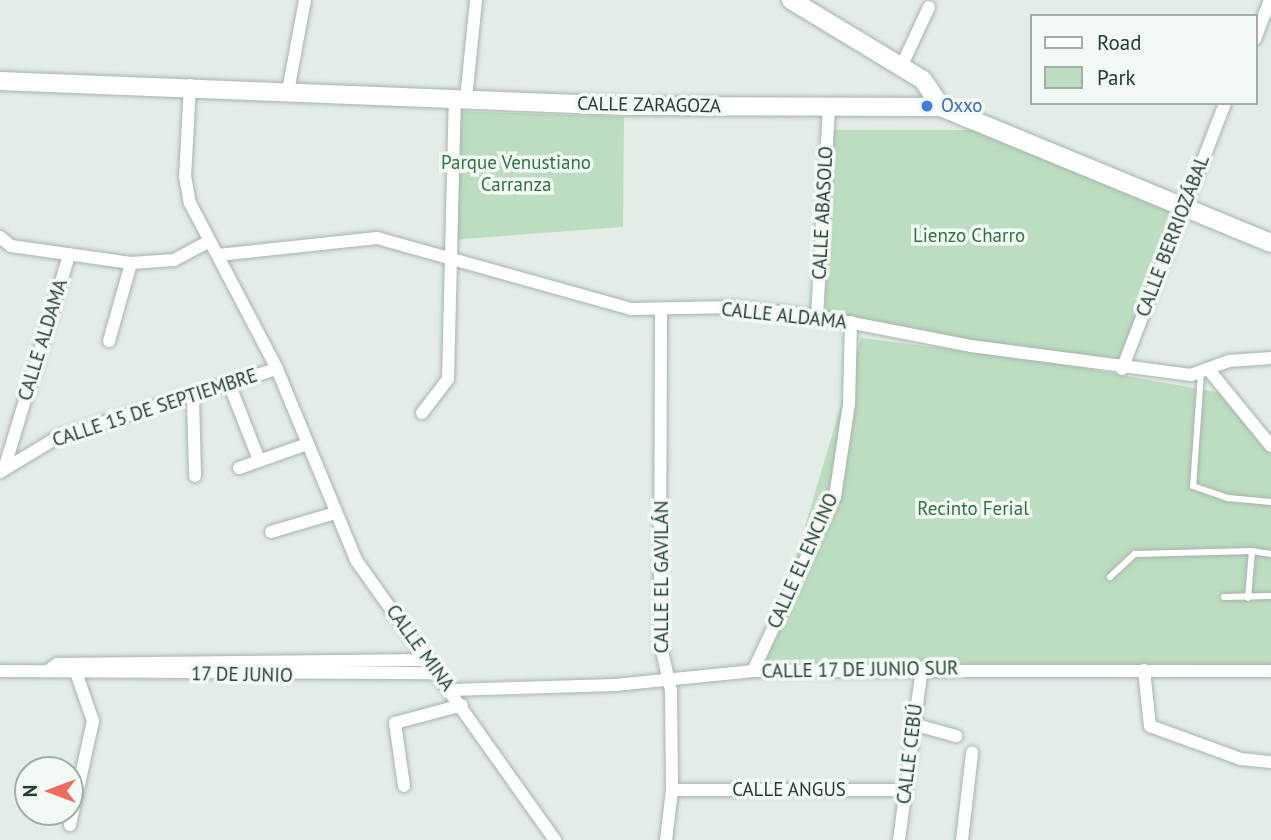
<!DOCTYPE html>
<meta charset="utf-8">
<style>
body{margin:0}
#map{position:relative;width:1271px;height:840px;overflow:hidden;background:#e3ece7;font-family:"PT Sans",sans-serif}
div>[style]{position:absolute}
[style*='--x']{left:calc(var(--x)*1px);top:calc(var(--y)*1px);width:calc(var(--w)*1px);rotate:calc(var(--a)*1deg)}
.green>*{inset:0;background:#bcddc0}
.roads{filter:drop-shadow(0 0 2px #a6b4ad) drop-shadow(0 0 2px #a6b4ad)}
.lane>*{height:6px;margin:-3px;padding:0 3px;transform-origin:3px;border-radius:3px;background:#fff}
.street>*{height:12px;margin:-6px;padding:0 6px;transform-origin:6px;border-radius:6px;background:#fff}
.secondary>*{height:18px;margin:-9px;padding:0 9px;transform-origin:9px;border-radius:9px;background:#fff}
.dots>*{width:19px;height:19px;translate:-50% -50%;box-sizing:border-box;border:4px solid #f3f9f5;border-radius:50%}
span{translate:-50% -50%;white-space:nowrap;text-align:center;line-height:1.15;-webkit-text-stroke:7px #f3f9f5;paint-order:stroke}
.street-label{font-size:19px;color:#233d32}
.shop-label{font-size:19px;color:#366cbe}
.left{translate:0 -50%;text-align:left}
.park-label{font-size:19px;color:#2e733e}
.legend{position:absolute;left:1030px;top:14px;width:228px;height:91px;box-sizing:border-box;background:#f3f9f5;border:2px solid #a0aea7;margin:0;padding:9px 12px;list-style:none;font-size:21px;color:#233d32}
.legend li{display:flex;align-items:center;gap:14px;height:35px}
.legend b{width:35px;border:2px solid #a0aea7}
.north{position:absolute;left:14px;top:756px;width:70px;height:70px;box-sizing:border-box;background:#f3f9f5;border:2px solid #a0aea7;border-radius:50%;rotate:270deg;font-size:19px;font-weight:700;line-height:28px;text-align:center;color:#233d32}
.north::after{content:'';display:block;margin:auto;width:24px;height:32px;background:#ef6c5e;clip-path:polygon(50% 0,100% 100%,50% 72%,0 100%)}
</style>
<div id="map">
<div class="green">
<i style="clip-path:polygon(457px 111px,624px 117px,623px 227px,449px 240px)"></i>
<i style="clip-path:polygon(831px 130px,993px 130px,1176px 213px,1125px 372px,1077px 367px,1227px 394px,1271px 452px,1271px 665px,764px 664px,861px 338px,1044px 361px,825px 312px)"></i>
</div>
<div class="roads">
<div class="lane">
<i style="--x:1201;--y:373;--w:113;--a:94"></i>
<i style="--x:1193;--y:486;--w:37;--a:19"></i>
<i style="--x:1228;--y:498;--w:43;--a:5.3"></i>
<i style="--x:1252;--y:551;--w:19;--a:9"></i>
<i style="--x:1110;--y:577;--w:34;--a:-43"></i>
<i style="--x:1135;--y:554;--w:117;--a:-1.5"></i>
<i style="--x:1252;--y:551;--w:47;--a:94.9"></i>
<i style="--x:1224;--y:597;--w:47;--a:-1.2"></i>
</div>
<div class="street">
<i style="--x:1255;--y:39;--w:42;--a:-69"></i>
<i style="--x:901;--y:67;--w:66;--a:-65"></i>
<i style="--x:190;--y:85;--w:91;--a:93.1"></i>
<i style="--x:185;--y:176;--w:27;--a:80"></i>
<i style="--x:190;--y:203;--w:187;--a:62.3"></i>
<i style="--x:277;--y:369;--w:207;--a:67.5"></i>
<i style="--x:356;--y:560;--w:344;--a:54.6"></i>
<i style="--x:288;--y:91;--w:93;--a:-79.4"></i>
<i style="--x:466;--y:99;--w:100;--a:-84.2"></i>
<i style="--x:0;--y:237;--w:14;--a:39"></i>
<i style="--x:11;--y:246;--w:121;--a:8.1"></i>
<i style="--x:131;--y:263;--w:43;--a:-4"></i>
<i style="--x:174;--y:260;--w:36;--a:-28"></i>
<i style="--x:218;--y:255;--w:160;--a:-6.1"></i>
<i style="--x:377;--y:238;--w:264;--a:15.6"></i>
<i style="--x:631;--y:309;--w:103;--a:-1.1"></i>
<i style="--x:734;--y:307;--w:83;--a:6.2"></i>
<i style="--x:817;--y:316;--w:157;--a:11"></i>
<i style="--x:971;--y:346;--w:222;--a:7.5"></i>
<i style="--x:1191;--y:375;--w:40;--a:-20.2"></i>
<i style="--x:1229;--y:361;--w:42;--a:-4.1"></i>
<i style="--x:661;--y:313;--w:329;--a:90.2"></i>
<i style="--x:660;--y:642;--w:50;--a:77.3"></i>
<i style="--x:671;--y:691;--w:99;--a:89.4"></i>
<i style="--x:672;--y:790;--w:50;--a:96.8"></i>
<i style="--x:817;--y:316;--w:207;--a:-86.7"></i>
<i style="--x:109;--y:341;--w:81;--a:-74.2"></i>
<i style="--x:1122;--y:369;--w:285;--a:-68.8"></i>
<i style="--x:1209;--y:370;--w:98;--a:50.8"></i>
<i style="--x:230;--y:386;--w:79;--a:68.6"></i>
<i style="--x:193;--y:398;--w:78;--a:88.5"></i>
<i style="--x:422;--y:413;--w:43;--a:-52.6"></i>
<i style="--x:448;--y:379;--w:280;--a:-88.6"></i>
<i style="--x:5;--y:466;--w:220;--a:-73.1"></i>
<i style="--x:239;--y:468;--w:72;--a:-19.4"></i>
<i style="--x:0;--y:472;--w:70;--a:-31"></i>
<i style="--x:60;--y:436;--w:227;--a:-17.2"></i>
<i style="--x:271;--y:532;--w:67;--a:-16.5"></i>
<i style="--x:49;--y:670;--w:10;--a:-37"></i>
<i style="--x:57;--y:664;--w:371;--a:-0.6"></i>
<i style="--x:1144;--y:670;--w:56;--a:83.9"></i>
<i style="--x:1150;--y:726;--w:97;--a:19.9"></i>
<i style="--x:1241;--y:759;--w:30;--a:6"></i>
<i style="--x:0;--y:671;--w:437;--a:0.3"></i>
<i style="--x:753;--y:671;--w:192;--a:-64.8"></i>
<i style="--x:835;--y:497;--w:95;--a:-81.5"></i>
<i style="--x:849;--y:403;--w:81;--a:-88.6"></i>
<i style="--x:450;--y:690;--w:165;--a:-1.7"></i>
<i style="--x:615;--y:685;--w:139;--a:-5.8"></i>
<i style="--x:753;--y:671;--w:518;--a:0"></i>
<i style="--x:913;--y:724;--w:45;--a:15.6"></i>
<i style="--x:404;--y:786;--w:64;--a:-98.1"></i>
<i style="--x:395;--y:723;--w:69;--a:-15"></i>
<i style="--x:672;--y:790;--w:234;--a:0"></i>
<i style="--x:70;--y:825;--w:107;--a:-77.5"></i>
<i style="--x:93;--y:721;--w:49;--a:-109.2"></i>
<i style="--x:899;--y:840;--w:174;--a:-82.4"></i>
<i style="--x:962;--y:840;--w:88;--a:-83.4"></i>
</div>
<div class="secondary">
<i style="--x:791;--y:0;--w:154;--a:31.2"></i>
<i style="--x:923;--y:80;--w:32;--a:56"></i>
<i style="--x:0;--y:81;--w:627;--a:2.28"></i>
<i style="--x:627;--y:106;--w:314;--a:0.2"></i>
<i style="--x:941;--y:107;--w:357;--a:22.4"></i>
</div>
</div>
<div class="dots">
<i style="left:927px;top:106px;background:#3f7fe0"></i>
</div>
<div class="street-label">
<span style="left:649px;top:105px;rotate:1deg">CALLE ZARAGOZA</span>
<span style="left:823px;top:213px;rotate:-87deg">CALLE ABASOLO</span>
<span style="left:1173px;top:236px;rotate:-69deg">CALLE BERRIOZÁBAL</span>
<span style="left:784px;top:316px;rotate:6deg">CALLE ALDAMA</span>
<span style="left:43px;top:340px;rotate:-73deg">CALLE ALDAMA</span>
<span style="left:155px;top:408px;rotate:-18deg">CALLE 15 DE SEPTIEMBRE</span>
<span style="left:803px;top:561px;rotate:-66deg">CALLE EL ENCINO</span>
<span style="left:662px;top:577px;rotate:-90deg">CALLE EL GAVILÁN</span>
<span style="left:420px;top:648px;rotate:54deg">CALLE MINA</span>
<span style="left:860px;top:670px;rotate:-1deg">CALLE 17 DE JUNIO SUR</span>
<span style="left:242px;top:675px;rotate:1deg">17 DE JUNIO</span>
<span style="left:910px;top:754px;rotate:-83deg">CALLE CEBÚ</span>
<span style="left:789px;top:790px">CALLE ANGUS</span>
</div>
<div class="shop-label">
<span class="left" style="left:941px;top:106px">Oxxo</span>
</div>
<div class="park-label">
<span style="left:516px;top:174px">Parque Venustiano<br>Carranza</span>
<span style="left:969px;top:236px">Lienzo Charro</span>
<span style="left:973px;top:509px">Recinto Ferial</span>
</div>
<ul class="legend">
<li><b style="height:9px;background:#fff"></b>Road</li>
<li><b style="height:19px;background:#bcddc0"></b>Park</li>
</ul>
<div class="north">N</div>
</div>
